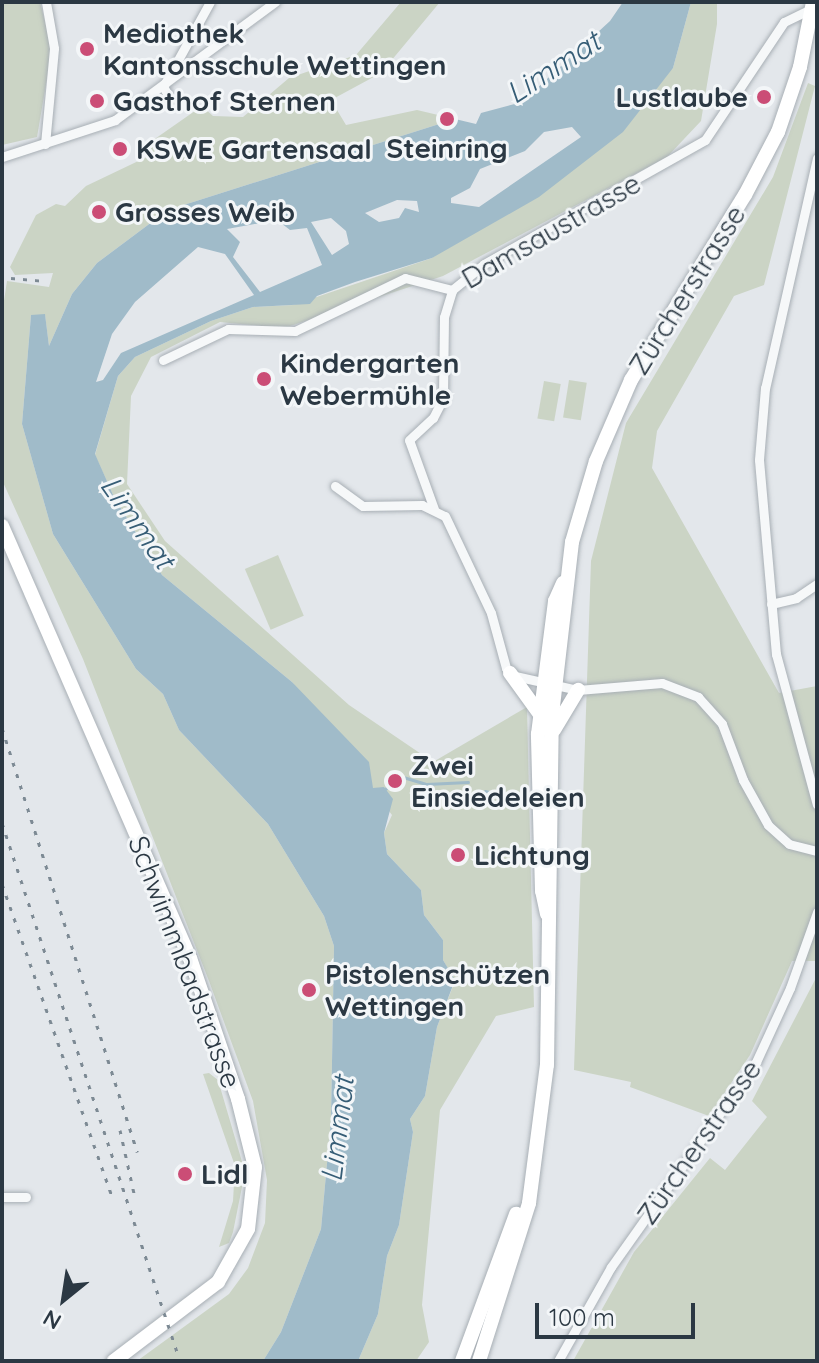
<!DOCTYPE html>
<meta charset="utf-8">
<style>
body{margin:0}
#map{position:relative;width:819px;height:1363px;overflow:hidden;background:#e3e7eb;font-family:Quicksand,sans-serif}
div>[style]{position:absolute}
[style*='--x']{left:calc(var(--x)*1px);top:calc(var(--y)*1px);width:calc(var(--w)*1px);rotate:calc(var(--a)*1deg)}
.green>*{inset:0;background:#cbd4c5;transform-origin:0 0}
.water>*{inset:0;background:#a0bbc9}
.stream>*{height:3px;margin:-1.5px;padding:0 1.5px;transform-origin:1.5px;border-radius:1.5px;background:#a0bbc9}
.roads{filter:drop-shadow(0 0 2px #a8afb5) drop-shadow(0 0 2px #a8afb5)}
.minor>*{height:9px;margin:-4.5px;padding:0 4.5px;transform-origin:4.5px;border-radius:4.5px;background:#f6f8f9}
.secondary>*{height:14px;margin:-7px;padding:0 7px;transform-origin:7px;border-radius:7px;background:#fff}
.primary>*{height:14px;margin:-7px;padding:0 7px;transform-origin:7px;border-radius:7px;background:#fff}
.rail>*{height:3px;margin-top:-1.5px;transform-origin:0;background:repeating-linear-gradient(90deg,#7d8a94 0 4px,transparent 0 12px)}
.dots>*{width:22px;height:22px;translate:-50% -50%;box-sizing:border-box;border:4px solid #f3f6f8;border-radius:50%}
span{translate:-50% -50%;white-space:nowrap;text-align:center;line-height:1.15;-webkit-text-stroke:6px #f3f6f8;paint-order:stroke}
.poi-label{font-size:28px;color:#2b3843;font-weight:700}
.left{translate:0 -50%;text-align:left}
.right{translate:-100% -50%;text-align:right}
.street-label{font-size:28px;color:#2b3843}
.water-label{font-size:30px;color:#365d76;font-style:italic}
.frame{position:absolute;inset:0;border:4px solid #2b3843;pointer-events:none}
.north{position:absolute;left:24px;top:1259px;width:80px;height:80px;-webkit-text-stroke:6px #f3f6f8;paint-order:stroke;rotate:210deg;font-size:22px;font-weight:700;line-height:32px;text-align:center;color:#2b3843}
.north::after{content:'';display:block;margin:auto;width:28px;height:36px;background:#2b3843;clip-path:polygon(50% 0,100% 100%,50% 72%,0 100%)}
.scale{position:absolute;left:535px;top:1303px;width:160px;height:36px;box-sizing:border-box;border:4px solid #2b3843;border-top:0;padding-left:10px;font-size:24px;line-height:28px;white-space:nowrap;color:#2b3843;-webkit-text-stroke:6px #f3f6f8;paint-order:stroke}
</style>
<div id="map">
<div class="green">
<i style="clip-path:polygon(2px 2px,40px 2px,52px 49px,37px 137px,2px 145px)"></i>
<i style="clip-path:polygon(401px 2px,440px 2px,381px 73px,331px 100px,346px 125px,417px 110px,455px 119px,168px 210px,97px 263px,72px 294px,49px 346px,45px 315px,31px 315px,22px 424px,53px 534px,136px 669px,163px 694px,179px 730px,268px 824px,324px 916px,334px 946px,331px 1120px,321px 1229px,281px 1332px,263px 1361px,137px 1361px,229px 1294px,248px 1268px,265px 1223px,267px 1180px,253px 1101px,209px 981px,83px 659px,2px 480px,2px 314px,7px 281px,49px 287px,53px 273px,15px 275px,10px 267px,36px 215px,56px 204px,65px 206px,86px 186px,153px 154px,149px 143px,202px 106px,213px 116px,243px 117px,289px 78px,356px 55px)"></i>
<i style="clip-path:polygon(691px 2px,717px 2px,717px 24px,701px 121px,667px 157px,443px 276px,284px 328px,220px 322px,151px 357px,131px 396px,127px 484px,165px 541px,349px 705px,433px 762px,527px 707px,534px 1007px,496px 1016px,440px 1110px,422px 1305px,429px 1342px,416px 1361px,358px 1361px,378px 1314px,387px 1256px,399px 1225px,413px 1132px,410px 1119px,425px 1096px,437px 1027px,455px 981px,443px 960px,443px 940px,424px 915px,421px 890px,387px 854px,384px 833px,392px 815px,292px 682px,162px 575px,114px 497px,95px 455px,118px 376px,135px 357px,211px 321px,253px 307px,293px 305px,432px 258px,673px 68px)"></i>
<i style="clip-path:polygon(808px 83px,815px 86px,764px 285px,734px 296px,657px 431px,652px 468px,779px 693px,817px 686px,817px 961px,792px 961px,750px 1055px,709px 1116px,630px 1087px,631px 1082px,574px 1070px,591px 561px,626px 423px,773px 177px)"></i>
<i style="left:569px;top:380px;width:18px;height:38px;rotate:9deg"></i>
<i style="left:544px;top:381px;width:17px;height:38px;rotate:10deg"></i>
<i style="left:278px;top:555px;width:66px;height:36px;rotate:67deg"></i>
<i style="clip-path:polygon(817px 976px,817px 1361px,573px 1361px,634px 1252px,710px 1158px,725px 1170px,767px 1117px,752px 1101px)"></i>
<i style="clip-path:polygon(209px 1073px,218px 1080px,245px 1172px,233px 1232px,229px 1243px,219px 1247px,233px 1201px,235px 1166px,203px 1074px)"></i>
</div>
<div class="water">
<i style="clip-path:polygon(evenodd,623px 2px,691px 2px,673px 68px,623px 132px,539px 197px,432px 258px,355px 282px,317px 296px,310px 304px,253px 307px,211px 321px,135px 357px,118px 376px,95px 454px,114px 497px,162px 575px,292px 682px,369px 762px,373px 788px,384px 787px,393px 799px,384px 833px,387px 854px,421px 890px,424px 915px,443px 940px,443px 960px,455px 980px,437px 1027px,425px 1096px,410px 1119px,413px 1132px,399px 1225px,387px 1256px,378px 1314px,358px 1361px,263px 1361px,281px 1332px,321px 1229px,331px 1120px,334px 946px,324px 916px,268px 824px,179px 730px,163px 694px,136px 669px,53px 534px,22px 424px,31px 315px,45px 314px,49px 346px,72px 294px,97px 263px,168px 210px,455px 119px,476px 124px,481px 113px,522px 102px,610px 21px,623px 2px,572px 127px,581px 137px,479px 207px,451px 203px,451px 198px,470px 188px,480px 169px,525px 151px,544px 132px,572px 127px,623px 2px,397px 200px,417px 201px,419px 212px,405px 208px,399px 218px,379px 222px,365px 213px,397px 200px,623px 2px,331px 218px,346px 231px,349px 244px,332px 255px,311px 222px,331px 218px,623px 2px,277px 220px,290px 230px,307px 228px,322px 265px,260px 292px,233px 257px,240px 242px,227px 229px,277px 220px,623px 2px,198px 247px,225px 254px,254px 295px,121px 353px,103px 380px,96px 382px,112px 334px,135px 302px,198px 247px)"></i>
</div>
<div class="stream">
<i style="--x:382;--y:791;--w:25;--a:-34"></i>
<i style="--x:403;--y:777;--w:24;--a:17"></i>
<i style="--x:426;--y:784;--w:42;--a:-2.7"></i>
<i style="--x:485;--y:791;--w:16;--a:14"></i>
</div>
<div class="roads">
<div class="minor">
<i style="--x:170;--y:98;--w:13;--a:-122"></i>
<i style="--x:163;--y:87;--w:97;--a:-61.1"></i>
<i style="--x:45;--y:144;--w:96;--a:-84.6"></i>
<i style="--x:54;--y:48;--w:47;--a:-99.9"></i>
<i style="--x:2;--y:157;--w:119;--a:-18.1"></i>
<i style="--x:115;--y:120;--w:199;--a:-36.4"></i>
<i style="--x:817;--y:158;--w:236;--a:102.7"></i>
<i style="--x:765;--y:388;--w:72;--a:94.8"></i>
<i style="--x:759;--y:460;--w:195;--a:85"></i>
<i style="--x:776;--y:654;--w:156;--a:74.8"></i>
<i style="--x:163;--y:360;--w:72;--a:-25.5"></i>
<i style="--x:228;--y:329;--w:67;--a:1.7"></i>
<i style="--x:295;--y:331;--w:122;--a:-25.7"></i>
<i style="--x:405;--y:278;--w:49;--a:14.3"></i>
<i style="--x:335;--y:486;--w:34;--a:36"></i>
<i style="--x:363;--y:506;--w:59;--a:-1"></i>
<i style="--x:422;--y:505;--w:25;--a:26"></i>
<i style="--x:445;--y:516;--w:107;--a:64.6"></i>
<i style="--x:491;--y:613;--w:57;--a:74.7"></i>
<i style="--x:506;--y:668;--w:12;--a:42"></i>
<i style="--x:515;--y:676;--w:65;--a:12.5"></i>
<i style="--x:578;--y:690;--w:84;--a:-4.8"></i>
<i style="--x:662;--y:683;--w:39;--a:21"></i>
<i style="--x:698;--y:697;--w:36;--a:48"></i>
<i style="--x:722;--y:724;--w:60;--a:69.4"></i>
<i style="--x:743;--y:780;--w:51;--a:60.9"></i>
<i style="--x:768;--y:825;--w:28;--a:42"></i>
<i style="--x:789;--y:844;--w:29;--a:14"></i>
<i style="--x:434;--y:509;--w:73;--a:-109.9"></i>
<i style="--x:409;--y:440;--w:33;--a:-43"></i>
<i style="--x:433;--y:418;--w:22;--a:-63"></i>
<i style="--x:443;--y:398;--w:81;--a:-89.3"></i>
<i style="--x:444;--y:317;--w:28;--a:-73"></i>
<i style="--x:452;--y:290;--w:41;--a:-39.1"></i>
<i style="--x:484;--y:264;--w:253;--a:-29.3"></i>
<i style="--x:705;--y:140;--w:142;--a:-56.2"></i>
<i style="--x:784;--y:22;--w:32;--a:-26"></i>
<i style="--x:771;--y:604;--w:26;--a:-13"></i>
<i style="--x:796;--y:598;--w:25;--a:-34"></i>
<i style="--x:2;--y:1197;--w:24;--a:0"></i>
<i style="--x:558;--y:1361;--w:108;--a:-60.6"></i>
<i style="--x:611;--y:1267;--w:251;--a:-54.7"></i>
<i style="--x:756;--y:1062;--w:81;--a:-65.3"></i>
<i style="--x:790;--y:988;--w:81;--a:-70.4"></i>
</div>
<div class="secondary">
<i style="--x:2;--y:526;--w:471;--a:66.5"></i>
<i style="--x:190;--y:958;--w:149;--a:71.2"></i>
<i style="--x:238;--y:1099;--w:70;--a:76"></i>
<i style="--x:255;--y:1167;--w:62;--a:96.4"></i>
<i style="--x:248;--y:1229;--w:61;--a:119.5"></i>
<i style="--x:218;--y:1282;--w:131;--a:142.8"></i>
</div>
<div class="primary">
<i style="--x:510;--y:673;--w:49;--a:54.1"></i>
<i style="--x:554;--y:730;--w:47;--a:-59"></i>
<i style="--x:547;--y:914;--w:24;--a:-102"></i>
<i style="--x:542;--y:891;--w:157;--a:-91.5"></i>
<i style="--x:538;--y:734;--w:134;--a:-82.7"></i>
<i style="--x:555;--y:601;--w:20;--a:-66"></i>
<i style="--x:462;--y:1361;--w:157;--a:-69.8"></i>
<i style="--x:479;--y:1361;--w:166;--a:-72.4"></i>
<i style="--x:529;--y:1203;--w:139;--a:-82.6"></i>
<i style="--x:547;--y:1065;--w:350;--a:-89.2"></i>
<i style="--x:552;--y:715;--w:174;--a:-83.4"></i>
<i style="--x:572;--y:542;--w:84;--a:-73.5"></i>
<i style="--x:596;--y:461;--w:88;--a:-66.6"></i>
<i style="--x:631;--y:380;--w:217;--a:-58.4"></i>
<i style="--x:745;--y:195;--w:71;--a:-62.4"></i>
<i style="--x:778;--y:132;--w:69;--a:-71.3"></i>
<i style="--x:800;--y:67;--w:66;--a:-78.7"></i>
</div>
</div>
<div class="rail">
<i style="--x:11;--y:278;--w:33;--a:5"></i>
<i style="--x:2;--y:728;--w:445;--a:72.3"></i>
<i style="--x:2;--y:823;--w:567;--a:71.69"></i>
<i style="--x:2;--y:884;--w:329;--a:70.6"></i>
<i style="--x:120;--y:1130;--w:65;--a:77.5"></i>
</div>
<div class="dots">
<i style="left:87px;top:49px;background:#cb4d76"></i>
<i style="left:764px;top:97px;background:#cb4d76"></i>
<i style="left:97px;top:101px;background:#cb4d76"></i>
<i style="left:447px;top:119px;background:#cb4d76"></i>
<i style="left:120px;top:149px;background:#cb4d76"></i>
<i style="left:99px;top:212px;background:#cb4d76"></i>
<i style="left:264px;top:379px;background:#cb4d76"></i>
<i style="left:395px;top:781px;background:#cb4d76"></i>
<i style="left:458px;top:855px;background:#cb4d76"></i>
<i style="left:309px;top:990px;background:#cb4d76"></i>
<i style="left:185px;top:1174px;background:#cb4d76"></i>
</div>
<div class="poi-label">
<span class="left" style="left:103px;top:49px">Mediothek<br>Kantonsschule Wettingen</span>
<span class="right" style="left:748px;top:97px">Lustlaube</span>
<span class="left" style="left:113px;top:101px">Gasthof Sternen</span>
<span style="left:447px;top:148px">Steinring</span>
<span class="left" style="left:136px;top:149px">KSWE Gartensaal</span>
<span class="left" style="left:115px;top:212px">Grosses Weib</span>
<span class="left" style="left:280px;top:379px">Kindergarten<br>Webermühle</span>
<span class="left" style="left:411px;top:781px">Zwei<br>Einsiedeleien</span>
<span class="left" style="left:474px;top:855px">Lichtung</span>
<span class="left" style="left:325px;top:990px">Pistolenschützen<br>Wettingen</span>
<span class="left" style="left:201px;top:1174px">Lidl</span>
</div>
<div class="street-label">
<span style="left:551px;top:231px;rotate:-30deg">Damsaustrasse</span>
<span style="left:687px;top:290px;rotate:-58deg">Zürcherstrasse</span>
<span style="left:185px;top:962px;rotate:69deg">Schwimmbadstrasse</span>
<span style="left:699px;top:1142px;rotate:-55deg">Zürcherstrasse</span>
</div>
<div class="water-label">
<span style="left:553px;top:67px;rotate:-33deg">Limmat</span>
<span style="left:138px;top:522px;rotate:55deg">Limmat</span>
<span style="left:337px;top:1129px;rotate:-83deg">Limmat</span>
</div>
<div class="frame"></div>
<div class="north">N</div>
<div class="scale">100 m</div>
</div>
